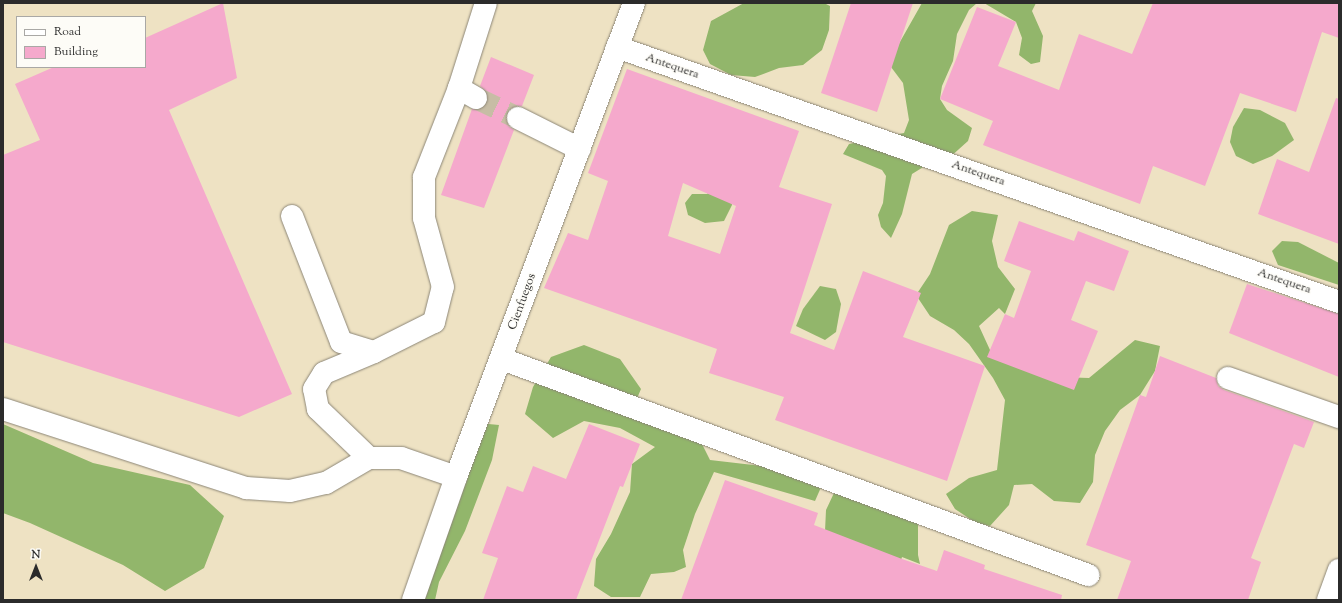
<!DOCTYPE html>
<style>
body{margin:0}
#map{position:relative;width:1342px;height:603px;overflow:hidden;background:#eee2c3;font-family:"Sorts Mill Goudy",serif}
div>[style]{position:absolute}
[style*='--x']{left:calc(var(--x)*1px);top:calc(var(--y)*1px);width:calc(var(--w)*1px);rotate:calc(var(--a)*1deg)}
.forest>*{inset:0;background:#92b66b}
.building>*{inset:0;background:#f5a9cc}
.minor-tunnel>*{height:22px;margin-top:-11px;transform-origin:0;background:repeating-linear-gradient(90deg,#c7bda5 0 22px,transparent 0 33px)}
.roads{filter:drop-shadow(0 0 1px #8c8677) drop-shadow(0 0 1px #8c8677)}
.minor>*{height:22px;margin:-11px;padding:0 11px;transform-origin:11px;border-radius:11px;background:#fff}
.highway>*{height:22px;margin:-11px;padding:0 11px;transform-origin:11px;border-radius:11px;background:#fff}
span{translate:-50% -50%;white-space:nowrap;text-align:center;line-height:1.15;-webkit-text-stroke:3px #fdfcf7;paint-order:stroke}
.street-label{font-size:12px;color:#2b2b2b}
.frame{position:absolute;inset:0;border:4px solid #2b2b2b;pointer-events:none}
.legend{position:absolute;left:16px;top:16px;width:130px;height:52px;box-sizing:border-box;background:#fdfcf7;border:1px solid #a9a8a5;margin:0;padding:5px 7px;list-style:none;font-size:12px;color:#2b2b2b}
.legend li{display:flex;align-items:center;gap:8px;height:20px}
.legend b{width:20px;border:1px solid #a9a8a5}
.north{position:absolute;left:16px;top:547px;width:40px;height:40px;-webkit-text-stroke:3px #fdfcf7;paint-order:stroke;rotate:0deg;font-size:11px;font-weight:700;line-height:16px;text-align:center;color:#2b2b2b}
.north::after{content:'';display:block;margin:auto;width:14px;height:18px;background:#2b2b2b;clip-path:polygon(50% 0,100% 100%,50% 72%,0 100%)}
</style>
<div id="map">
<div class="forest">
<i style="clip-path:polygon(744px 3px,824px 3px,830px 6px,829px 30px,822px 50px,803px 65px,779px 68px,755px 77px,731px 75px,710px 64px,703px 50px,711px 21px)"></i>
<i style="clip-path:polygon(922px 3px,977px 3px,969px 10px,957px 34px,953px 61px,942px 86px,940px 99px,947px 110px,972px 128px,968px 141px,949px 158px,925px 166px,912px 174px,902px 214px,891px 238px,881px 227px,878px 215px,883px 203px,886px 176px,882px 170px,843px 154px,849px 144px,904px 133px,909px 120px,903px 83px,888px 63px)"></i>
<i style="clip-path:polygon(984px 3px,1036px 3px,1032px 11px,1043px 36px,1040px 62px,1031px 64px,1019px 55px,1022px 38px,1016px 22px)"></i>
<i style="clip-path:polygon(1244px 108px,1260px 110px,1285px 123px,1294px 140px,1272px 156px,1253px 164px,1236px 156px,1230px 142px,1233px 127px)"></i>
<i style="clip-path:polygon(715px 187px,731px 193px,732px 205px,724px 221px,705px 223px,688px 215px,685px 203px,692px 194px,707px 194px)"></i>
<i style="clip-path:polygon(972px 211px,998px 215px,992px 241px,998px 267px,1015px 289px,1005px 314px,999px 308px,979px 326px,990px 350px,1059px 377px,1089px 378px,1135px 340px,1160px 346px,1155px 371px,1140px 395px,1120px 410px,1105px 431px,1095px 455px,1093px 482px,1080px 503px,1054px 501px,1032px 484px,1014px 485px,1009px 505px,990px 526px,976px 523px,955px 509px,946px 494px,969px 478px,997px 470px,1005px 400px,993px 378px,969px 344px,954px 330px,930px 316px,916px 295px,930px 274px,949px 225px)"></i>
<i style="clip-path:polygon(1282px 241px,1298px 242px,1339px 263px,1339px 285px,1278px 265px,1272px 251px)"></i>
<i style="clip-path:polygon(820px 286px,836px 289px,841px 304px,836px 332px,825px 340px,796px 326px,803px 309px)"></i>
<i style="clip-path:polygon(584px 345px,620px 359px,641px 389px,630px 415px,645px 423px,701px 442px,710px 460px,778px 468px,822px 485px,815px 501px,714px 472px,695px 514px,683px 550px,686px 567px,674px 572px,651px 574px,640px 597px,611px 597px,594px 586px,596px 559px,611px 534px,630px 492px,632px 464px,655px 447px,620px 428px,584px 421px,553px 438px,525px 414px,533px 387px,551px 357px)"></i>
<i style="clip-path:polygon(478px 423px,499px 425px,492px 460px,465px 531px,439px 582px,435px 600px,413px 600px)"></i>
<i style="clip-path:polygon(3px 424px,93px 463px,190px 485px,224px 516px,204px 568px,165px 591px,123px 565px,30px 523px,3px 513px)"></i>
<i style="clip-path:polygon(834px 493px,918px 518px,918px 555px,920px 564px,902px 557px,894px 582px,825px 531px,826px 510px)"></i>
</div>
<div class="building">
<i style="clip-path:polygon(223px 3px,237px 78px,169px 110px,292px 394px,239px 417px,3px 342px,3px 155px,40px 140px,15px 84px,54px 67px,145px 67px,145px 38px)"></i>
<i style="clip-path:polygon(851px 3px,913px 3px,877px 112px,821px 93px)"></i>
<i style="clip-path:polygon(1153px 3px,1339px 3px,1339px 38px,1322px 32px,1296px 112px,1240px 93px,1205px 186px,1153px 166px,1140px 204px,983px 145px,993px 121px,940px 99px,977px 7px,1016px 22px,998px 66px,1059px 90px,1079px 34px,1132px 54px)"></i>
<i style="clip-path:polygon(491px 57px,534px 75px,522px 106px,511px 107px,507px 113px,507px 125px,514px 130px,484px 208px,441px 195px,472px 109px,482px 109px,487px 104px,487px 92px,480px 86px)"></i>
<i style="clip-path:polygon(evenodd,627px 69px,799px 131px,779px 187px,832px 204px,790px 333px,834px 350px,863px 271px,921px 293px,903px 337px,985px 366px,947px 481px,775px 420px,784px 397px,709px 373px,717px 349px,544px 288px,568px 233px,588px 240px,608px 181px,588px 173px,627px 69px,683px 183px,736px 206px,720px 254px,668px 236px,683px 183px)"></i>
<i style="clip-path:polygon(1336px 98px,1339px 99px,1339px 244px,1258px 214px,1277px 159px,1309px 172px)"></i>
<i style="clip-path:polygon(1019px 221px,1074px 241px,1078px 231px,1129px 251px,1114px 291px,1086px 281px,1071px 320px,1098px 331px,1074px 390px,987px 357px,1005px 314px,1014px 318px,1031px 271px,1004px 261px)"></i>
<i style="clip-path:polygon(1247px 284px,1339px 314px,1339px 377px,1229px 333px)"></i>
<i style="clip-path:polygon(1160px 356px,1216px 378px,1218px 386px,1224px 390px,1314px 422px,1304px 448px,1294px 444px,1251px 558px,1261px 562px,1248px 600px,1117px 600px,1131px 561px,1086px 545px,1140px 395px,1146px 397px)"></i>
<i style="clip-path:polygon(589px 424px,640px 444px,623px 487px,620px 486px,576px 600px,483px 600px,498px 558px,482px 553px,507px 486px,523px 492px,533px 466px,566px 479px)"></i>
<i style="clip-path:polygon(725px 480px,818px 513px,814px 525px,902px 559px,937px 571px,944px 550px,985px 565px,984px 569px,1062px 595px,1061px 600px,681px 600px)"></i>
</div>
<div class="minor-tunnel">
<i style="--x:476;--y:98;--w:47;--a:25.5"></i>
</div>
<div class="roads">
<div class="minor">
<i style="--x:617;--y:47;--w:766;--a:19.45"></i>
<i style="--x:476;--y:98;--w:20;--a:-150"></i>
<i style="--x:459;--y:88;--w:89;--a:-72.4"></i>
<i style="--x:518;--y:118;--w:69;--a:26.6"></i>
<i style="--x:292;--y:216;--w:135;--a:68.7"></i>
<i style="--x:341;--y:342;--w:34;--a:17"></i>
<i style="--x:374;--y:352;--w:67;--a:-26.6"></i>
<i style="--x:434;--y:322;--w:36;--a:-76"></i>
<i style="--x:443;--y:287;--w:72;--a:-105.4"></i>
<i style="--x:424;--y:218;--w:41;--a:-90"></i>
<i style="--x:424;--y:177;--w:96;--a:-68.5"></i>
<i style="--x:502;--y:359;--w:625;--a:20.23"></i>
<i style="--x:1228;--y:378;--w:118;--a:19.4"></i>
<i style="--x:3;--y:409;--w:256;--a:18"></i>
<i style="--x:246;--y:488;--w:44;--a:3.9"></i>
<i style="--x:290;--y:491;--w:37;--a:-13"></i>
<i style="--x:326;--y:483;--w:50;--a:-30.2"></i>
<i style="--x:369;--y:458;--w:32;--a:0"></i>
<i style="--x:401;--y:458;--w:58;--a:19.1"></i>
<i style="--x:369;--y:458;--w:71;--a:-136.1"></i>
<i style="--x:318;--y:409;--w:20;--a:-101"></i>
<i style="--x:314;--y:389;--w:19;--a:-58"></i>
<i style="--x:324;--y:373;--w:54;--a:-22.8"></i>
<i style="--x:413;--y:600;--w:130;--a:-70.7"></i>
<i style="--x:456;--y:477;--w:506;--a:-69.42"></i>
</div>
<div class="highway">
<i style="--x:1328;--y:600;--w:32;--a:-70"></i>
</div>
</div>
<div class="street-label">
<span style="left:672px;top:67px;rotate:19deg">Antequera</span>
<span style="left:978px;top:174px;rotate:19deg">Antequera</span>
<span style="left:1284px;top:282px;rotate:19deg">Antequera</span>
<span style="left:523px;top:302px;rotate:-70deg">Cienfuegos</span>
</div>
<div class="frame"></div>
<ul class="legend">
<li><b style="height:5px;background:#fff"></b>Road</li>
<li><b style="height:11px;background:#f5a9cc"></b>Building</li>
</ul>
<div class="north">N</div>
</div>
